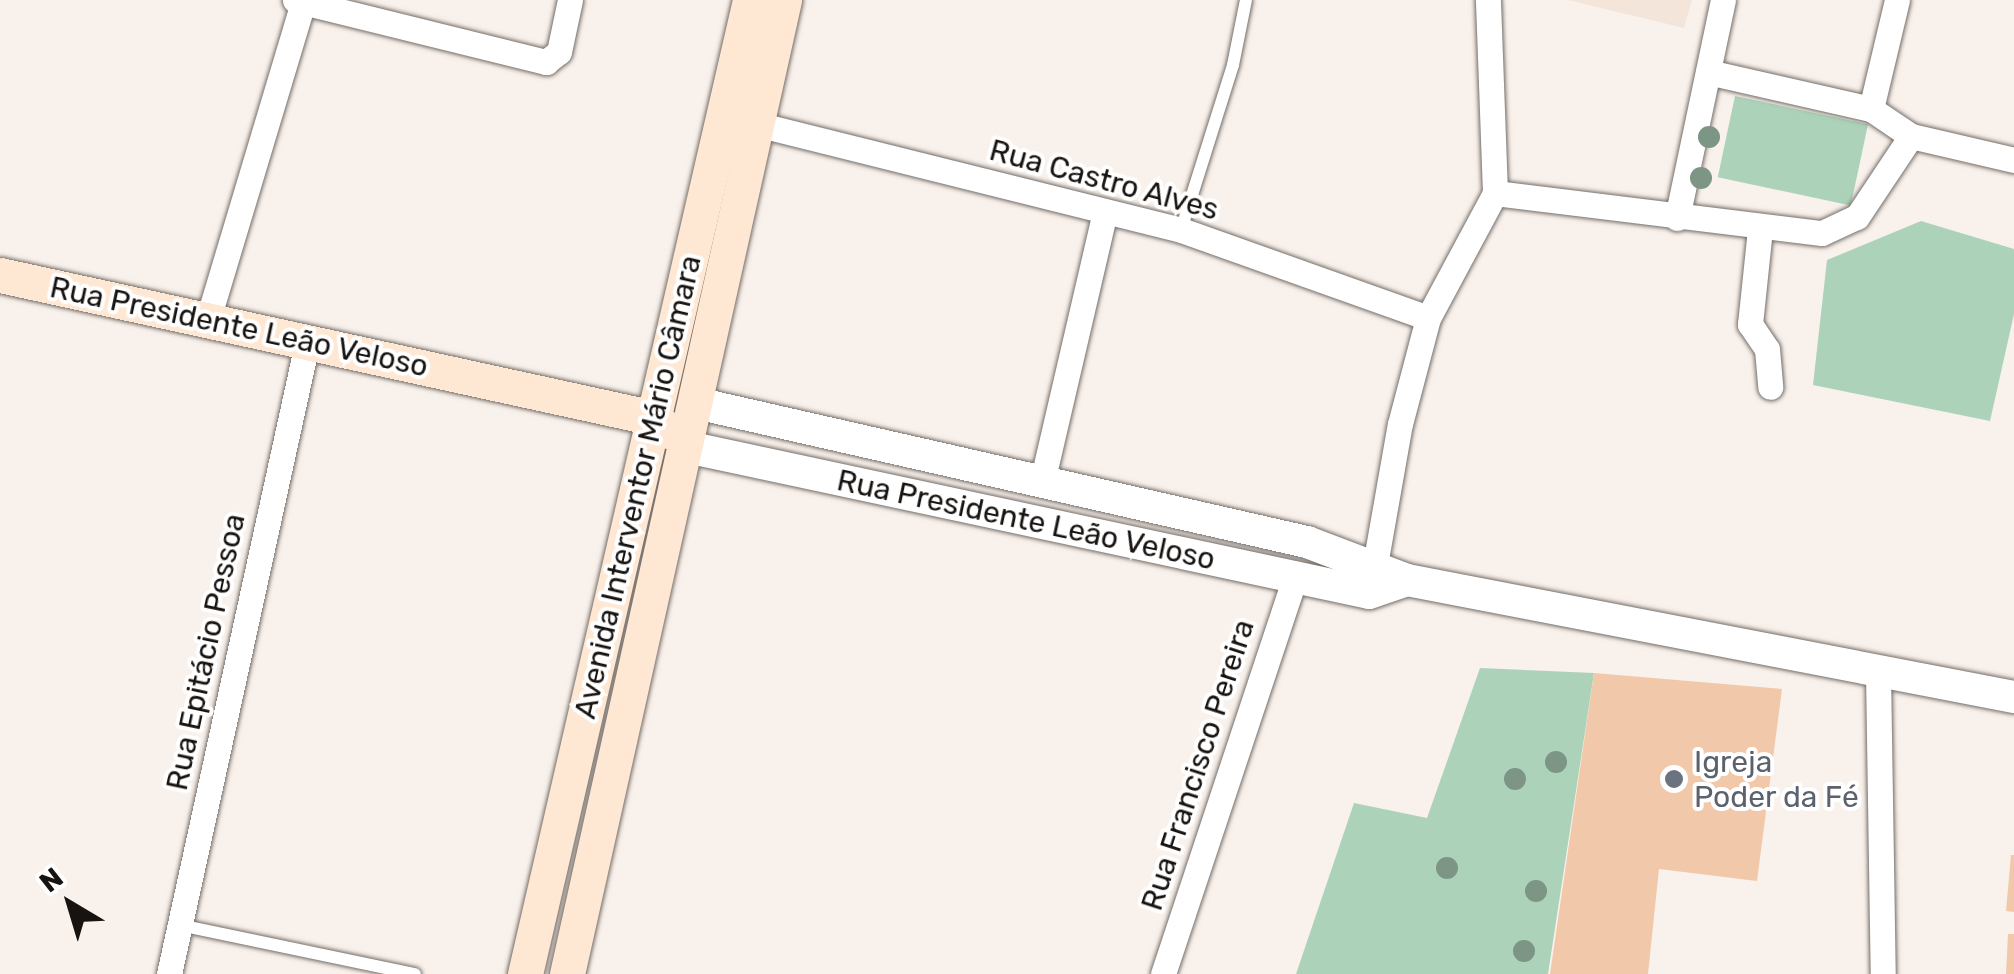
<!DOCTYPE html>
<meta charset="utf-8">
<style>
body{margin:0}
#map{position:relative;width:2014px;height:974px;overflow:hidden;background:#f9f1eb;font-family:Rubik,sans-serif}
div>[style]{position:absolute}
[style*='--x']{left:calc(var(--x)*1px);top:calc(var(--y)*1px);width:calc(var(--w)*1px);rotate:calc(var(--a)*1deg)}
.built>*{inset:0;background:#f4e5da}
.green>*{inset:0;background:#acd3ba;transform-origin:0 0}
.building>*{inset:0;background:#f1c9aa}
.roads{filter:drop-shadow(0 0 2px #746d68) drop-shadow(0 0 2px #746d68)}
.service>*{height:12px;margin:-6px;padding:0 6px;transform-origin:6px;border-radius:6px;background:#fff}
.minor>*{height:25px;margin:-12.5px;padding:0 12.5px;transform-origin:12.5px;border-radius:12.5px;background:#fff}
.tertiary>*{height:32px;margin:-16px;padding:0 16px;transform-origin:16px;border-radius:16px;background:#fff}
.secondary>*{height:35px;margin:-17.5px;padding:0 17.5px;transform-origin:17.5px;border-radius:17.5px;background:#fee8d4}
.trees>*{width:22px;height:22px;margin:-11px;border-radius:50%;background:#7c9584}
.dots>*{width:28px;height:28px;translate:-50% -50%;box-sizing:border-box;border:5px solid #fff;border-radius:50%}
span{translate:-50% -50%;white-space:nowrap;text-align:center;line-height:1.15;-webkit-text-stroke:8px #fff;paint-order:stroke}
.street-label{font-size:30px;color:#161311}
.worship-label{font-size:30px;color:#5b616d}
.left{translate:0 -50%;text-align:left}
.north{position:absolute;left:20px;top:854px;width:100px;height:100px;-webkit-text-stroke:8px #fff;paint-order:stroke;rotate:322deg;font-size:28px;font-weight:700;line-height:40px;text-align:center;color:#161311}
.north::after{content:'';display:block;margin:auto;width:35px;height:45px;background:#161311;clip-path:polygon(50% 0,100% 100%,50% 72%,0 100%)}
</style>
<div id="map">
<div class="built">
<i style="clip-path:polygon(1568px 0,1692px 0,1684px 28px)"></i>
</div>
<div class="green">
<i style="left:1735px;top:96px;width:136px;height:83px;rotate:12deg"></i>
<i style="clip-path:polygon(1921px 221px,2014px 249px,2014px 314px,1990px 421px,1813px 385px,1827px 260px)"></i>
<i style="clip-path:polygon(1480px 668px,1594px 673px,1548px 974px,1296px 974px,1354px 803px,1427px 818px)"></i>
</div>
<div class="building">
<i style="clip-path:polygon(1594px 673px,1782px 689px,1757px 881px,1659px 869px,1648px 974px,1550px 974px)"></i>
<i style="clip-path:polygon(2011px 855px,2014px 855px,2014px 912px,2006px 911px)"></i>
<i style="clip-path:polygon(2008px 934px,2014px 934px,2014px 974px,2006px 974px)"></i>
</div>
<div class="roads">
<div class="service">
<i style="--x:1181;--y:230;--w:173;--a:-72.5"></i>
<i style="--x:1233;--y:65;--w:66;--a:-78.7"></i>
<i style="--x:180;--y:925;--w:240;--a:11.8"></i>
</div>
<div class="minor">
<i style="--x:295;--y:0;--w:259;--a:13.9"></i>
<i style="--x:546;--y:62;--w:16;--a:-38"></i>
<i style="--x:559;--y:52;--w:53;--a:-78.1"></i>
<i style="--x:1708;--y:72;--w:167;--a:12.8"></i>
<i style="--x:1871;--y:109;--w:48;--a:34"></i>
<i style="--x:1911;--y:136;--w:106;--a:13.1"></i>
<i style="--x:1871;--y:109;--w:112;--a:-76.6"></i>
<i style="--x:756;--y:124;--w:438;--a:14"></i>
<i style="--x:1181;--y:230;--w:262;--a:19.6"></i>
<i style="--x:1495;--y:193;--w:329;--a:7"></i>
<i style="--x:1822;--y:233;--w:38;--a:-25"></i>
<i style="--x:1857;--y:217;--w:97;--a:-56.3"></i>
<i style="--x:1677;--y:218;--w:223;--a:-78.1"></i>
<i style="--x:1760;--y:229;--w:96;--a:96"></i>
<i style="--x:1750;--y:324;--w:30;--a:56"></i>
<i style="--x:1767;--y:349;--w:38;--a:85"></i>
<i style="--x:208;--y:319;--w:333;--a:-73.3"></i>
<i style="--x:1043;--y:478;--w:273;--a:-76.9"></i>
<i style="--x:1372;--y:582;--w:160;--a:-80"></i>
<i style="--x:1400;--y:424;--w:110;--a:-75.2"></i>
<i style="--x:1428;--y:318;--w:142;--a:-61.8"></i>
<i style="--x:1495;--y:193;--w:193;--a:-92.1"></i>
<i style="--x:1878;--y:672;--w:302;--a:89.1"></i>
<i style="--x:169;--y:974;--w:646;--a:-77.66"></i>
<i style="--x:1163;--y:974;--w:418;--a:-71.6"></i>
</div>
<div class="tertiary">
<i style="--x:696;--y:403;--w:627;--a:12.82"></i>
<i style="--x:1307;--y:542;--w:107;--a:20.8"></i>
<i style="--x:1407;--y:580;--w:618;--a:10.91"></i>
<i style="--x:687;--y:447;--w:697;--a:12.08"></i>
<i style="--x:1369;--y:593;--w:40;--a:-18.9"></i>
</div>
<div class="secondary">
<i style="--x:0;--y:275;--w:669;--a:12.33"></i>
<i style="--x:654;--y:418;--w:20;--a:41"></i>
<i style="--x:525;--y:974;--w:1000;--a:-76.99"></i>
<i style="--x:567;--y:974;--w:998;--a:-77.44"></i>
</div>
</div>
<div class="trees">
<i style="left:1709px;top:137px"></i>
<i style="left:1701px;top:178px"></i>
<i style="left:1556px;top:762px"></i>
<i style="left:1515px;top:779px"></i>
<i style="left:1447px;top:868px"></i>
<i style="left:1536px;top:891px"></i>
<i style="left:1524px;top:951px"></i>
</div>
<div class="dots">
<i style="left:1674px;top:779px;background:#6b7280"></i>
</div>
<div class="street-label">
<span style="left:1104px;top:180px;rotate:15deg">Rua Castro Alves</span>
<span style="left:239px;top:327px;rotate:12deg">Rua Presidente Leão Veloso</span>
<span style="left:638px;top:487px;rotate:-77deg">Avenida Interventor Mário Câmara</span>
<span style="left:1026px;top:520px;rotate:12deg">Rua Presidente Leão Veloso</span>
<span style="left:206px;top:652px;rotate:-78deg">Rua Epitácio Pessoa</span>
<span style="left:1198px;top:765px;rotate:-72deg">Rua Francisco Pereira</span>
</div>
<div class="worship-label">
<span class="left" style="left:1694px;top:779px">Igreja<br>Poder da Fé</span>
</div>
<div class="north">N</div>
</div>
